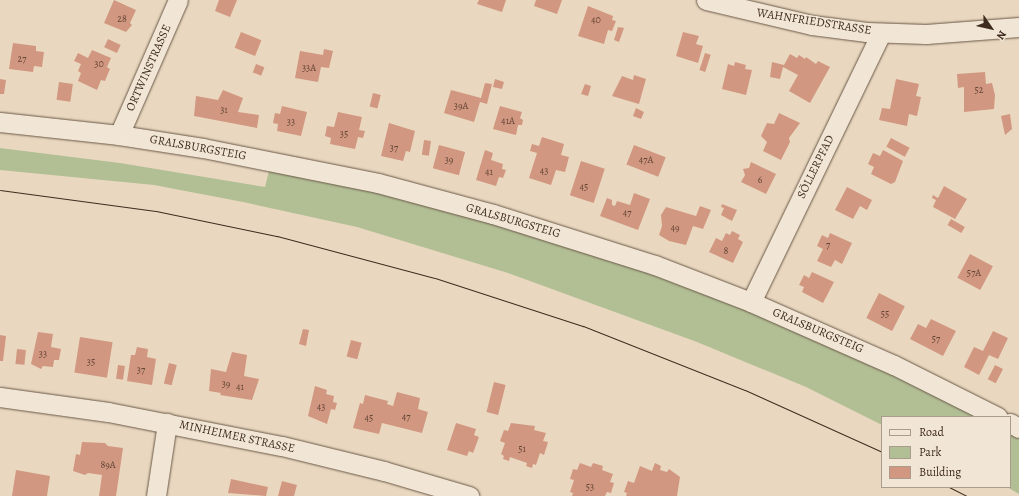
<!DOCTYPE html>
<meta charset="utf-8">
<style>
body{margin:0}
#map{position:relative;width:1019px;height:496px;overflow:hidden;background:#e9d8bf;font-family:Alegreya,serif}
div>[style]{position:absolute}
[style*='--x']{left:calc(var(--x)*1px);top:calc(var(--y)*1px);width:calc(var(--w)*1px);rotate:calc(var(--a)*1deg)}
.green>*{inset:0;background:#b2bf95}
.building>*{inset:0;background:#d29780;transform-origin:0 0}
.roads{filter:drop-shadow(0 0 1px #6a5747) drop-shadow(0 0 1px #6a5747)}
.minor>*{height:19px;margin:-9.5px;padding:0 9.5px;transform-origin:9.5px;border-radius:9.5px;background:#f1e6d5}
.tram>*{height:1px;margin:-0.5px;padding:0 0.5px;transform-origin:0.5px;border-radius:0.5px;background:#3f2c1f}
span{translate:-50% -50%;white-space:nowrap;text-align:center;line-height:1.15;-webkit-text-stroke:3px #f1e6d5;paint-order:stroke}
.number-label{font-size:10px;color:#644737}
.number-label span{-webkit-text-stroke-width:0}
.street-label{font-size:12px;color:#3f2c1f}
.legend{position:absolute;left:881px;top:416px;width:130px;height:72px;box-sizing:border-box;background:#f1e6d5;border:1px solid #aa9c8c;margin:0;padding:5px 7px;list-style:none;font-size:12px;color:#3f2c1f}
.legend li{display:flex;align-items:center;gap:8px;height:20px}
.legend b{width:20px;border:1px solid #aa9c8c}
.north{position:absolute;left:971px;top:8px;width:40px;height:40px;-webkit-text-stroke:3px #f1e6d5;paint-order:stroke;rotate:124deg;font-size:11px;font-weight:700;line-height:16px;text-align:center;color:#3f2c1f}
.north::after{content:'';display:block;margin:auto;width:14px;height:18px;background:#3f2c1f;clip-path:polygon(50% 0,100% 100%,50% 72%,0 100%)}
</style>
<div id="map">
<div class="green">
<i style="clip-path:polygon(0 148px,120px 163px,265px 187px,270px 167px,376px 190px,562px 240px,750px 309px,987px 417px,882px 417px,882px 425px,806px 387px,697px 342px,508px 273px,357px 227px,243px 202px,154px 185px,0 170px)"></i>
<i style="clip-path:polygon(1010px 429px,1019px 434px,1019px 494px,1007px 487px,1010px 487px)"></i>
</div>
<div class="building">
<i style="clip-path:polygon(114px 0,136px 10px,130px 23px,132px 25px,126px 32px,104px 23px)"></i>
<i style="clip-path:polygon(219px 0,237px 0,230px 17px,215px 11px)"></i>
<i style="clip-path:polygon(479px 0,506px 0,502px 12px,477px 4px)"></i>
<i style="clip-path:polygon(536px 0,562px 0,557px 14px,534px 6px)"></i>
<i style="clip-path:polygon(588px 6px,613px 16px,612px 20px,616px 21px,612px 31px,608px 30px,604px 44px,578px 36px)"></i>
<i style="clip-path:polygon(618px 27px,624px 28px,619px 42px,614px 40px)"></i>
<i style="left:241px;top:32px;width:22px;height:17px;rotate:22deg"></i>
<i style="clip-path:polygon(683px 32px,699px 36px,696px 44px,703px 46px,698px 63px,676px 56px)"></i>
<i style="left:108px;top:39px;width:14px;height:9px;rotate:25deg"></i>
<i style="clip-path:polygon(13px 43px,36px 46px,36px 51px,44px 52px,42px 67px,34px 66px,33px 72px,9px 69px)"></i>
<i style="clip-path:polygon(324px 49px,333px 51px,329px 68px,321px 67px,318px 82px,295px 78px,300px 51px,323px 55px)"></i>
<i style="clip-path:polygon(92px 50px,111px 58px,107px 67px,110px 69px,107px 76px,105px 81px,101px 80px,97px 90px,78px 81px,81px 73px,78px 71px,81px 64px,74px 61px,78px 53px,88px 58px)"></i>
<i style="left:705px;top:53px;width:6px;height:18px;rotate:18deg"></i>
<i style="clip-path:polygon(790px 54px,797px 58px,799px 55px,805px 59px,806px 57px,816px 64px,818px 61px,830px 67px,810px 103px,789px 91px,798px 75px,783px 67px,780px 79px,770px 77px,772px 62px,784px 65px)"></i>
<i style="clip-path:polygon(735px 62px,746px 65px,745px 69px,752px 70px,746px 95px,722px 89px,728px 64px,734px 66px)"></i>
<i style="left:256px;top:64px;width:9px;height:9px;rotate:21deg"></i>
<i style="clip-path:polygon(985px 72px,986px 84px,992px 83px,995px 95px,994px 109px,964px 112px,964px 87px,958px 88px,957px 74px)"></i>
<i style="clip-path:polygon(634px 75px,646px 79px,639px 104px,612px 96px,622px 76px,633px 80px)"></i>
<i style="clip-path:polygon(0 79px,6px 80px,4px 94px,0 94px)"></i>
<i style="clip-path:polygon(495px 79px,504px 82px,502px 89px,493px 87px)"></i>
<i style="clip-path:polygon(896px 79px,919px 84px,916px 96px,921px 97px,917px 116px,909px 114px,907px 126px,879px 120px,882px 108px,890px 109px)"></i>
<i style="left:59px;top:82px;width:14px;height:18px;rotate:8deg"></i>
<i style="clip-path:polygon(485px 83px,492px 84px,487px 104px,480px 102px,474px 122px,444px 113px,451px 90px,481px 98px)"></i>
<i style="clip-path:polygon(585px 84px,591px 86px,588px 96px,581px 94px)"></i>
<i style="clip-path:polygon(223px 90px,243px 98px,238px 112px,259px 115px,257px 128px,194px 116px,196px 96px,218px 100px)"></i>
<i style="left:373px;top:93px;width:8px;height:14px;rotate:14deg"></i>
<i style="clip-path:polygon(282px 106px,307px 112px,301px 136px,277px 131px,278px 124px,273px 123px,275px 113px,280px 114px)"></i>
<i style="clip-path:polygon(500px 106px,522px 112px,520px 118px,523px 120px,522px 125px,518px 125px,516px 135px,493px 129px)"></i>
<i style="clip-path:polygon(636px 108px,644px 112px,641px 119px,633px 116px)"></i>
<i style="clip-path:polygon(338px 112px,362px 117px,359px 130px,365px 131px,363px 138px,358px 137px,355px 149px,330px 144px,331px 138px,325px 136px,327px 126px,334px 127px)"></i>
<i style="clip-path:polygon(779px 113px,800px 123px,789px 138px,790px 142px,781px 160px,763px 151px,767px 142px,761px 136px,767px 123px,774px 124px)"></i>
<i style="clip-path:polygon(1010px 114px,1012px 129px,1005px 135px,1001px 116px)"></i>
<i style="clip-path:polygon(389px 123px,415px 131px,410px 152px,406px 151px,403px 161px,381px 156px)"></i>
<i style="clip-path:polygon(542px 137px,564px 144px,561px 155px,569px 157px,565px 172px,556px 170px,551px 185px,529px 178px,537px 153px,530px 151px,532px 144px,539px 146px)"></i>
<i style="left:891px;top:138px;width:21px;height:10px;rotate:28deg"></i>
<i style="left:424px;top:140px;width:7px;height:15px;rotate:8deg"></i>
<i style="left:439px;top:145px;width:27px;height:24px;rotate:15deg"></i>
<i style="left:634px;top:145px;width:34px;height:21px;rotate:21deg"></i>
<i style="clip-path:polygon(485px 150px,493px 153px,491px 160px,503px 164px,502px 169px,506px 170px,503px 178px,499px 177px,496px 186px,476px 180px)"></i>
<i style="clip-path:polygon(883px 150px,903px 161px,895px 182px,891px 184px,871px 174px,874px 167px,868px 164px,873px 153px,880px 156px)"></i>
<i style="left:581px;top:161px;width:25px;height:36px;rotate:18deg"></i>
<i style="clip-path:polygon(751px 162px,776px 174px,766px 194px,741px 182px,745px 175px,743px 169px,749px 168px)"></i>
<i style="clip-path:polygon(944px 186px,967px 199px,955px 219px,933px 207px,936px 200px,932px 198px,933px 195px,938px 198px)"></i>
<i style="clip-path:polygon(847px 187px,872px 200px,867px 210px,860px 206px,853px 219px,835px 210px)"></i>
<i style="clip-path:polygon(634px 193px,650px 199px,638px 230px,600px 216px,607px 198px,612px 200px,612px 205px,615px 206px,617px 201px,630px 205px)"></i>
<i style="clip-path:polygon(722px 204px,737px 210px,732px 221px,721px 215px,724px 208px,721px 207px)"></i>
<i style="clip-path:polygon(700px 206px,711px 210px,703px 229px,693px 226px,686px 245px,669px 241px,659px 235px,662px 226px,661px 215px,666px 207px,696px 216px)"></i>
<i style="left:951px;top:219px;width:16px;height:7px;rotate:30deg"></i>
<i style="clip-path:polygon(732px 231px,740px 235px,738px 239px,743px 242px,733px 263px,709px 252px,716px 238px,722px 241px,726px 233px,730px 235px)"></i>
<i style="clip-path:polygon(830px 233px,852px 243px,842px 264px,835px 260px,831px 267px,817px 261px,823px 249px,817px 246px,822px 235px,828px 238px)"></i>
<i style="left:970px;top:254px;width:26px;height:27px;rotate:28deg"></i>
<i style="clip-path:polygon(812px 272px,834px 282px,823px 303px,802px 292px,804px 287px,799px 285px,804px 275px,809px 278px)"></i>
<i style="left:879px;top:293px;width:29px;height:28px;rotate:27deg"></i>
<i style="clip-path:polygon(931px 319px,956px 331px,943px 356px,910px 339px,918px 324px,926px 328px)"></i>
<i style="clip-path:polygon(303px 329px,309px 330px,306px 346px,299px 344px)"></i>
<i style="clip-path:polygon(993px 331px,1008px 338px,998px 359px,989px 355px,979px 375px,964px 367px,974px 347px,983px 351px)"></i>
<i style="clip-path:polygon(38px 332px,53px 334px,51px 347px,61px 349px,59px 360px,54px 360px,53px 367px,43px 366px,41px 369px,31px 364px)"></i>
<i style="clip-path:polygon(0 335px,6px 336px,3px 361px,0 361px)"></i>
<i style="left:80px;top:337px;width:33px;height:36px;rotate:9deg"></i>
<i style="left:351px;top:340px;width:11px;height:17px;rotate:15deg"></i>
<i style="clip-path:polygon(137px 347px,148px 349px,147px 357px,156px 359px,152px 385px,127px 381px,131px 355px,135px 355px)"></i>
<i style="left:17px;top:349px;width:9px;height:15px;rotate:6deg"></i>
<i style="clip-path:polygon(232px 352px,247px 355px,244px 376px,259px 379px,252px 400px,220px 395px,221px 393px,209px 391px,211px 369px,226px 372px)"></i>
<i style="left:169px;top:363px;width:8px;height:21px;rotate:14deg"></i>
<i style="left:118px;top:365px;width:7px;height:14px;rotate:8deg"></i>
<i style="left:995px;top:365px;width:9px;height:16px;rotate:27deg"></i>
<i style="left:494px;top:382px;width:12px;height:31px;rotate:14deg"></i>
<i style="clip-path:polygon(315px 386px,327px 390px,326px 394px,334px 396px,333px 402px,337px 403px,335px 410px,331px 409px,327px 424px,308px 416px)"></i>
<i style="clip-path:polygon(397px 392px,420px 398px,418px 409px,428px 412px,422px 433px,382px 423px,379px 434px,353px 428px,360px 403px,363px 404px,365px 395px,388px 401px,387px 404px,393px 406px)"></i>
<i style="clip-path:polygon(456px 423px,476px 429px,474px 435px,479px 437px,473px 453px,469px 451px,467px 456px,447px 450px)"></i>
<i style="clip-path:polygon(511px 423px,535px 426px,534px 430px,546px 433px,543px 441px,548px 442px,544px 455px,540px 453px,536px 465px,533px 464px,532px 468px,526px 466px,527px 463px,510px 457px,509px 461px,503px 459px,504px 456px,501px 454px,505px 443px,500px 441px,504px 430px,508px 431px)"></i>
<i style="clip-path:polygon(82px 442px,105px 443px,108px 446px,123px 448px,116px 496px,99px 496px,102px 475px,88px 473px,85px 475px,73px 471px,76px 454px,80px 455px)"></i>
<i style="clip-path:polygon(580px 463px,591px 467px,593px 463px,603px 466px,602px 470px,613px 474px,610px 482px,614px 483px,611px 493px,607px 492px,605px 496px,572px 496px,573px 493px,570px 492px,574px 480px,570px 479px,573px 469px,577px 470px)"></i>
<i style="clip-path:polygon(655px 463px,661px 466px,660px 470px,667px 472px,669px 469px,680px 477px,677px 496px,626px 496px,627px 493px,624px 492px,628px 481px,634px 483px,640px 466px,652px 471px)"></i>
<i style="clip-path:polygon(16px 470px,50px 476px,47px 496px,12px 496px)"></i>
<i style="clip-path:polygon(231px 479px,268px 487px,266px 496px,228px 493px)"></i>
<i style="clip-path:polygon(282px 481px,297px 485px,294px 496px,278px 496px)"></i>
</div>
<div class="roads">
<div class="minor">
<i style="--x:706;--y:0;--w:109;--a:13.3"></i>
<i style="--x:812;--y:25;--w:55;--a:7.3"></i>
<i style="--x:867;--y:32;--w:59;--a:1.9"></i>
<i style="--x:926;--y:34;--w:93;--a:-4.3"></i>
<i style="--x:0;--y:122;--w:120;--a:6.2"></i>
<i style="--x:119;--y:135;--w:85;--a:8.8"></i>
<i style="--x:203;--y:148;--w:178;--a:11.3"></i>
<i style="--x:378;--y:183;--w:119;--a:15.1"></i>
<i style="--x:493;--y:214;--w:170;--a:17.5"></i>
<i style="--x:655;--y:265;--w:103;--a:21.1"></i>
<i style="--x:751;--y:302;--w:156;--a:23.8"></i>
<i style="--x:894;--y:365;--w:116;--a:26.6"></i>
<i style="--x:119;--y:135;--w:147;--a:-66.4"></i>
<i style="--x:751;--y:302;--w:299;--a:-64.2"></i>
<i style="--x:0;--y:397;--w:109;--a:7.9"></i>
<i style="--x:108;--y:412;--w:177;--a:11.1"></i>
<i style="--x:282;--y:446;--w:105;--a:13.8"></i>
<i style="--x:384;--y:471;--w:89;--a:16.4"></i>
<i style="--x:1010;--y:423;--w:10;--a:29"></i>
<i style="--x:156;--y:496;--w:74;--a:-81.4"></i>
</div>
</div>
<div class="tram">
<i style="--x:0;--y:190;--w:157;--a:7.7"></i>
<i style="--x:156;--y:211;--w:124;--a:11.7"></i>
<i style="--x:277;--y:236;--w:163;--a:14.9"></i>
<i style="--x:435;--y:278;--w:156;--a:18"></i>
<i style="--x:583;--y:326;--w:174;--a:21.6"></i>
<i style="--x:745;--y:390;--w:150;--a:24.3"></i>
<i style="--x:949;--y:487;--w:20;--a:27"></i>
</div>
<div class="number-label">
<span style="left:122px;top:19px">28</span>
<span style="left:596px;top:20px">40</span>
<span style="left:22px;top:59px">27</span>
<span style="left:99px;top:64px">30</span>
<span style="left:309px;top:68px">33A</span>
<span style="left:979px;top:90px">52</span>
<span style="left:461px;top:106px">39A</span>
<span style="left:224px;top:110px">31</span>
<span style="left:508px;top:121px">41A</span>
<span style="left:291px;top:122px">33</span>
<span style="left:344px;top:134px">35</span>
<span style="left:394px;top:148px">37</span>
<span style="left:449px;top:160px">39</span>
<span style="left:646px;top:160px">47A</span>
<span style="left:544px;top:171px">43</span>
<span style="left:489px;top:172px">41</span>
<span style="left:760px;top:180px">6</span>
<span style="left:584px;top:187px">45</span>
<span style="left:627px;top:213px">47</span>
<span style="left:675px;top:228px">49</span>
<span style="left:828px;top:245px">7</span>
<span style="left:726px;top:251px">8</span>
<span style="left:974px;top:273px">57A</span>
<span style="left:885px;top:314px">55</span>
<span style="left:936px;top:339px">57</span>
<span style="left:43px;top:354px">33</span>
<span style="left:91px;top:362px">35</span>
<span style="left:141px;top:370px">37</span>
<span style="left:226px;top:384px">39</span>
<span style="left:240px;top:387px">41</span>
<span style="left:321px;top:407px">43</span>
<span style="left:406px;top:417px">47</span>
<span style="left:369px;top:418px">45</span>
<span style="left:522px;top:449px">51</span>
<span style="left:108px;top:465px">89A</span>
<span style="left:590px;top:487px">53</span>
</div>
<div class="street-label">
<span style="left:814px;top:22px;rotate:9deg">WAHNFRIEDSTRASSE</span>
<span style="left:149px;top:68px;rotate:-66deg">ORTWINSTRASSE</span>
<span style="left:198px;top:148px;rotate:10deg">GRALSBURGSTEIG</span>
<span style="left:816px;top:167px;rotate:-64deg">SÖLLERPFAD</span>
<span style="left:513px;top:221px;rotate:16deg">GRALSBURGSTEIG</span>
<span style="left:818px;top:331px;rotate:23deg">GRALSBURGSTEIG</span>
<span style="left:237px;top:437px;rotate:12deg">MINHEIMER STRASSE</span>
</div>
<ul class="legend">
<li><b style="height:5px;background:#f1e6d5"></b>Road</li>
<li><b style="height:11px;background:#b2bf95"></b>Park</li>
<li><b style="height:11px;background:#d29780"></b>Building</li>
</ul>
<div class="north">N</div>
</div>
